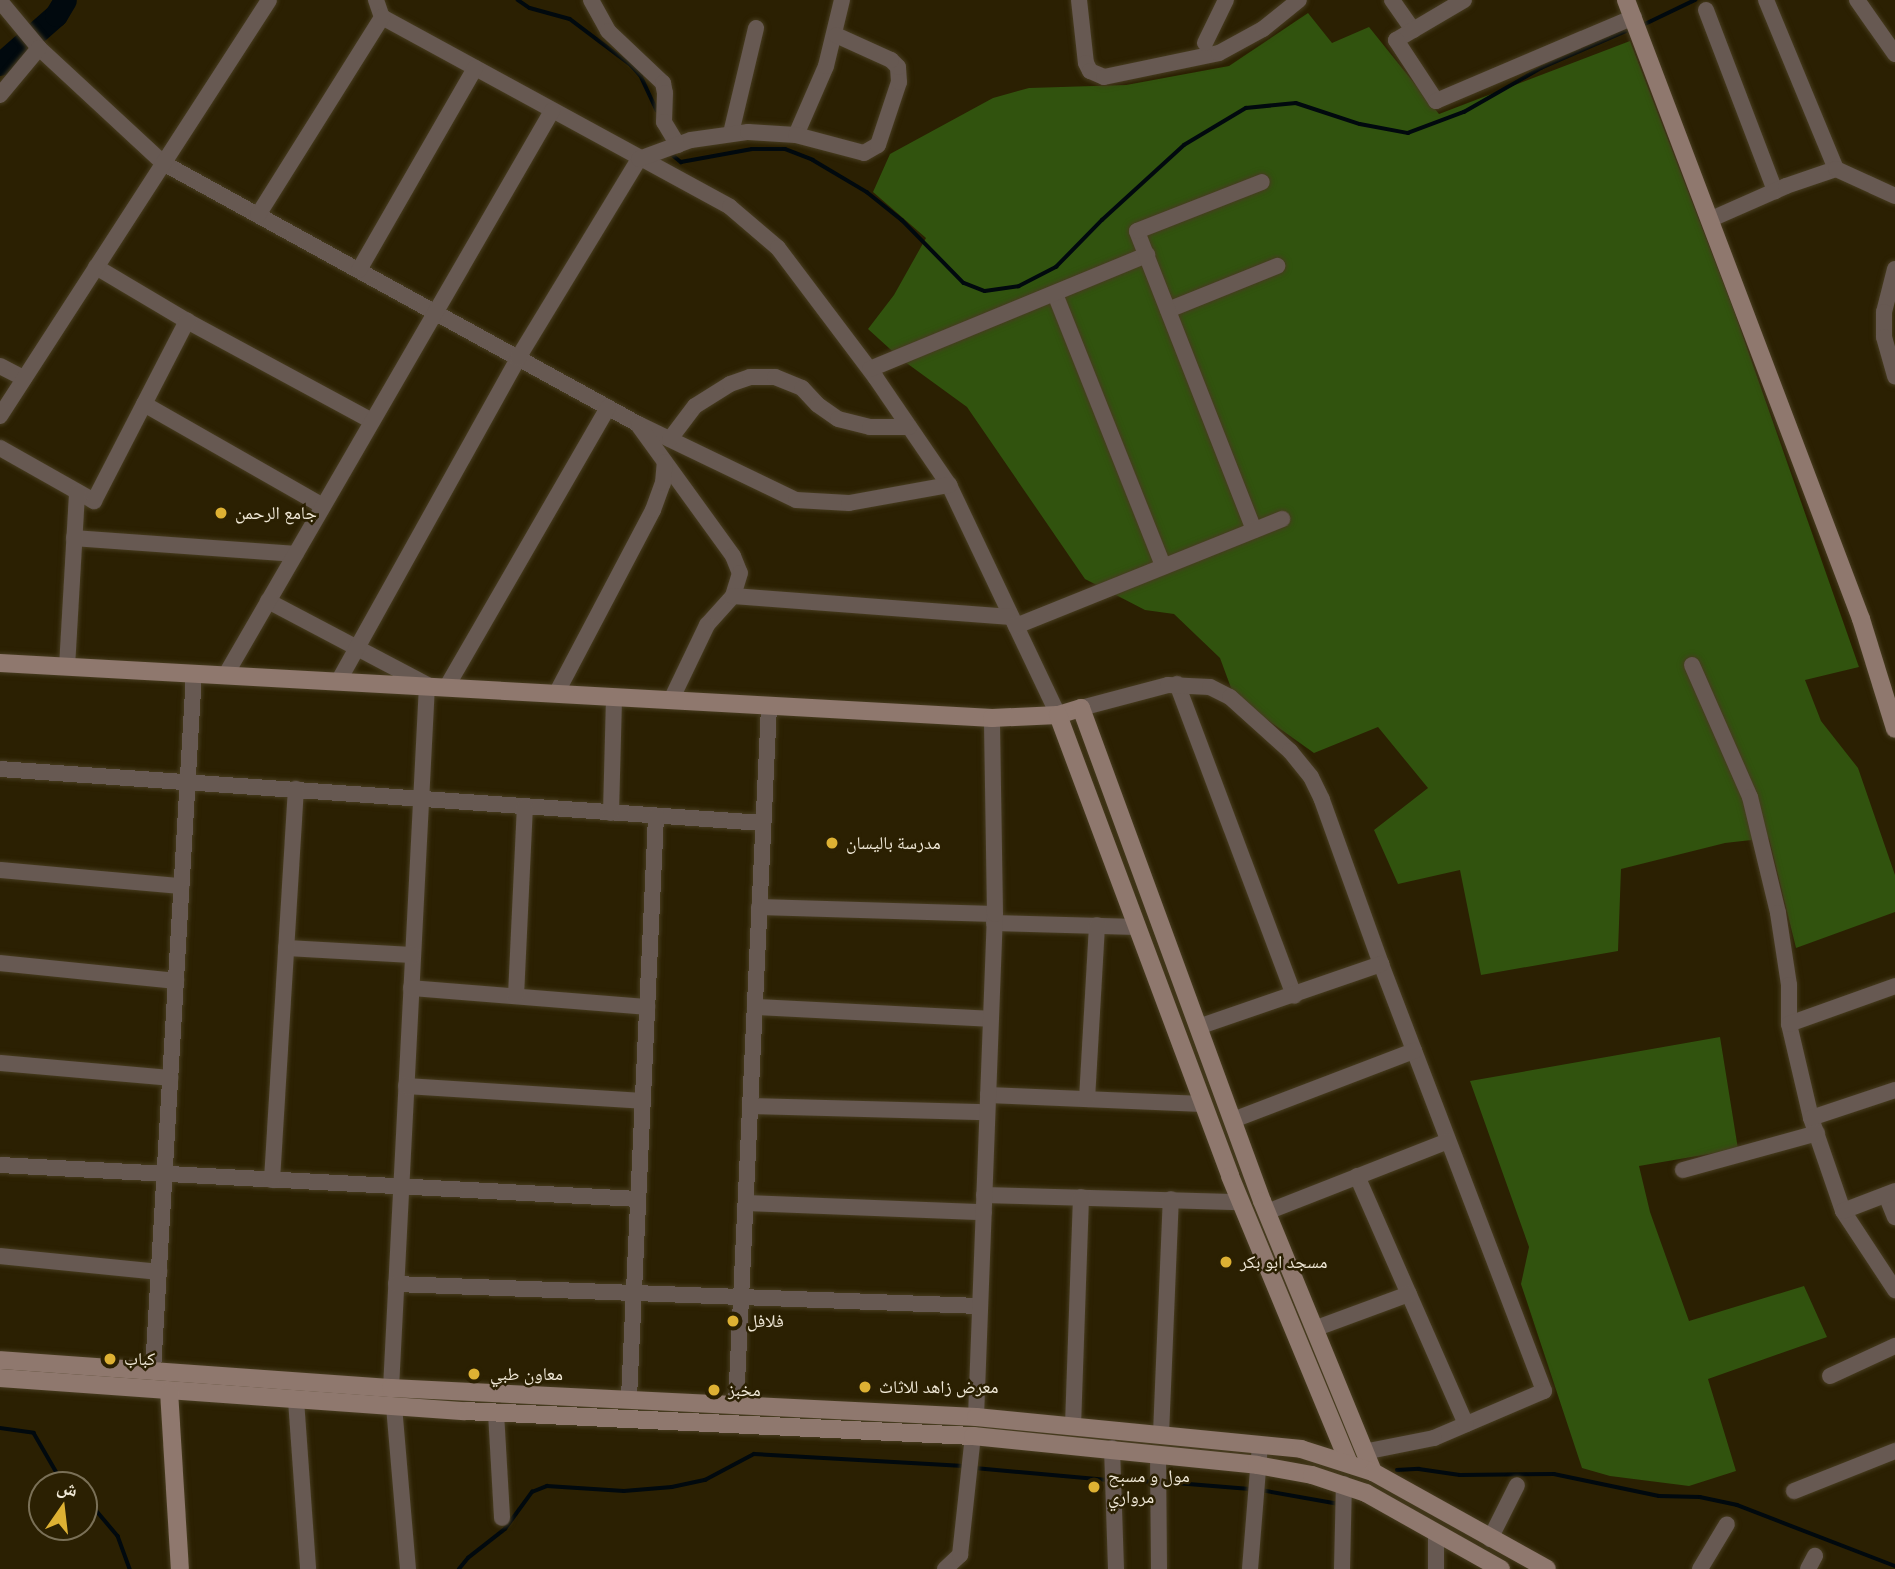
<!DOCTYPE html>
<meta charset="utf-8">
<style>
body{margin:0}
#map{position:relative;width:1895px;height:1569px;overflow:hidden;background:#2b2002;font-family:Merriweather,"Noto Naskh Arabic",serif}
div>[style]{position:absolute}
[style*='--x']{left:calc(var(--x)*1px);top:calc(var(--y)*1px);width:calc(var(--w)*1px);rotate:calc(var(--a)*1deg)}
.forest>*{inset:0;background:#31530e}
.stream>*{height:3.5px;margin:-1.75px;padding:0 1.75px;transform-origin:1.75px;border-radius:1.75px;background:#01090e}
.river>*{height:23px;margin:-11.5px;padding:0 11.5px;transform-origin:11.5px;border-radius:11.5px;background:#01090e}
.roads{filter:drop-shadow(0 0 2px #473c20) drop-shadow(0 0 2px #473c20)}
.street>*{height:16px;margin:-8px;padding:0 8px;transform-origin:8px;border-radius:8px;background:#675952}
.secondary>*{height:18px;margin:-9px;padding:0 9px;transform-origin:9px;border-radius:9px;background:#8f786e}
.dots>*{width:19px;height:19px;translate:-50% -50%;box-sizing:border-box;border:4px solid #2b2002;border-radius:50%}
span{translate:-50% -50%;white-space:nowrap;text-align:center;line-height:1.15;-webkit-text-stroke:5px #2b2002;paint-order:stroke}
.poi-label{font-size:18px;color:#f0e8d7}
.left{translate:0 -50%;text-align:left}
.north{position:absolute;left:28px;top:1471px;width:70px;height:70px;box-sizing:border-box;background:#2b2002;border:2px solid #7a7057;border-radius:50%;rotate:14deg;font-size:19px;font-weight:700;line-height:28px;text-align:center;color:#f0e8d7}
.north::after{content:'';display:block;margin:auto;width:24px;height:32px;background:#deb133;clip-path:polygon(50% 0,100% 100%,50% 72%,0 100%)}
</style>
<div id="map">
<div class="forest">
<i style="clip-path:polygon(1308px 13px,1332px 43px,1369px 27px,1439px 114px,1630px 41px,1733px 308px,1859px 667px,1805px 680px,1821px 721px,1858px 768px,1895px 875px,1895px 912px,1796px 948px,1769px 838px,1725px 843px,1621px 869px,1618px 951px,1481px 975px,1460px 870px,1398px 884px,1374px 830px,1428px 788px,1378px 727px,1314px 753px,1234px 696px,1220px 658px,1174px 614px,1145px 610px,1085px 579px,967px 407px,901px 359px,868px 329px,894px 295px,926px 238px,873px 192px,890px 154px,993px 98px,1029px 88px,1126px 85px,1229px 66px)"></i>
<i style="clip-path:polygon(1720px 1037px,1738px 1149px,1639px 1166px,1650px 1212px,1689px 1321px,1804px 1286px,1827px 1337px,1708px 1379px,1736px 1471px,1689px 1486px,1610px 1476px,1582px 1468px,1521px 1284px,1529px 1247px,1470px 1081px)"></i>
</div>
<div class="stream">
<i style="--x:518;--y:0;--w:14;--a:34"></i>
<i style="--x:530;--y:8;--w:41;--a:15.4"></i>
<i style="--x:570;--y:19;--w:76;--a:37"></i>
<i style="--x:631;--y:65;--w:15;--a:48"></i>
<i style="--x:641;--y:76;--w:38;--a:65"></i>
<i style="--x:1643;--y:25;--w:58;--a:-25.7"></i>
<i style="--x:669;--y:152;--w:16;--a:40"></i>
<i style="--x:681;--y:162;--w:72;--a:-10.4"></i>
<i style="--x:752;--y:149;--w:33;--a:0"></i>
<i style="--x:785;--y:149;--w:30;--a:21"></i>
<i style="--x:813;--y:160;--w:63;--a:30.7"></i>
<i style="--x:867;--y:192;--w:45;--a:38.7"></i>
<i style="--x:902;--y:220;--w:88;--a:45.5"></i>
<i style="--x:964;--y:283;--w:22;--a:21"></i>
<i style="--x:985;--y:291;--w:34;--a:-8"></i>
<i style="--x:1019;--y:286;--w:42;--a:-27.2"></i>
<i style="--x:1056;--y:267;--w:66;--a:-45.6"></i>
<i style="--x:1102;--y:220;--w:111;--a:-42.4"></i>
<i style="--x:1184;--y:145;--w:72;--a:-30.8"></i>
<i style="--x:1246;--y:108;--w:50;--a:-5.7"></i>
<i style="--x:1296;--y:103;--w:67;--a:18.2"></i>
<i style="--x:1360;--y:124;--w:49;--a:10.6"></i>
<i style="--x:1408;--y:133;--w:60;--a:-20.6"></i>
<i style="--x:1464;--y:112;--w:89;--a:-29.7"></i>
<i style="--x:1541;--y:68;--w:100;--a:-23.5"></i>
<i style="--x:0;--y:1428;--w:34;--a:8"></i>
<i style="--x:34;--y:1433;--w:60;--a:60"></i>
<i style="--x:975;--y:1468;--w:133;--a:5.2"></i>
<i style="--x:1397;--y:1470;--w:22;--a:-3"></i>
<i style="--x:1419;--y:1469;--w:41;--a:8.3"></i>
<i style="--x:1460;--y:1475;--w:94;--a:-0.6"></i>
<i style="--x:1554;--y:1474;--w:107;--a:11.8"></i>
<i style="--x:1659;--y:1496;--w:41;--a:1.4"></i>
<i style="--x:1700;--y:1497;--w:38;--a:12"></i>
<i style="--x:1737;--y:1505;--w:169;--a:21.1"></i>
<i style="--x:1118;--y:1480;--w:35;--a:3"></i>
<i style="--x:1164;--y:1482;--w:86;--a:4.7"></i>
<i style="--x:1261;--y:1490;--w:79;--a:10.2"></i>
<i style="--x:84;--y:1503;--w:14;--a:30"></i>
<i style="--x:96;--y:1510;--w:34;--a:50"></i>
<i style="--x:118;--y:1536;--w:35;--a:70"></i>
<i style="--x:459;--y:1569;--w:14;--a:-51"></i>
<i style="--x:468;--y:1558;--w:47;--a:-38.1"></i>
<i style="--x:505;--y:1529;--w:46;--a:-53.9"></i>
<i style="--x:532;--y:1492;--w:16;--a:-22"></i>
<i style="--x:547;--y:1486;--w:77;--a:3.7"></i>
<i style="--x:624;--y:1491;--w:48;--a:-4.8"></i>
<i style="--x:672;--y:1487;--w:34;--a:-12"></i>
<i style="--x:705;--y:1480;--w:55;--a:-28"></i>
<i style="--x:754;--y:1454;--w:210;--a:3.3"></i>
</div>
<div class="river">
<i style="--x:0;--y:64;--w:74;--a:-41.2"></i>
<i style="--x:56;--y:15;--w:17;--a:-59"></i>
</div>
<div class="roads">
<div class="street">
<i style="--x:376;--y:0;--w:18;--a:71"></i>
<i style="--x:382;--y:17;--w:396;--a:28.6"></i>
<i style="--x:730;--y:207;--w:63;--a:40.5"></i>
<i style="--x:778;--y:248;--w:163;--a:53"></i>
<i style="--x:876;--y:378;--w:130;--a:55.7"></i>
<i style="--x:949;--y:485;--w:255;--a:64.6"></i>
<i style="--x:591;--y:0;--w:35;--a:61"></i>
<i style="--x:608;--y:31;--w:76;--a:43.4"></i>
<i style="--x:663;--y:83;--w:10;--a:79"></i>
<i style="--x:665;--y:93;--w:29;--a:92"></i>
<i style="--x:664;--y:122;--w:27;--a:59"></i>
<i style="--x:1079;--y:0;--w:63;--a:83.7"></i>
<i style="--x:1086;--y:63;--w:9;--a:63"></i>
<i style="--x:1090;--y:71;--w:15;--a:23"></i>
<i style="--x:1104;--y:77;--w:117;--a:-11.8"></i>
<i style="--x:1219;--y:53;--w:50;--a:-28.6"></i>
<i style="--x:1263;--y:29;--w:46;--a:-38.9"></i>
<i style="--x:1392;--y:0;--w:37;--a:55"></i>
<i style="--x:1464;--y:0;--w:79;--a:149.5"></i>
<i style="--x:1396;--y:40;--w:73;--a:56.7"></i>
<i style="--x:1436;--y:101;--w:215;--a:-23"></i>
<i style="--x:1766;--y:0;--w:183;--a:67.5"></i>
<i style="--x:1857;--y:0;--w:66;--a:54.9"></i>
<i style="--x:0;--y:1;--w:61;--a:50.3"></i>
<i style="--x:39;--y:48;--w:169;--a:42.8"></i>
<i style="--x:163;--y:163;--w:542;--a:28.79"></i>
<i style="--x:638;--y:424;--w:175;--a:25.7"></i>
<i style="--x:796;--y:500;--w:53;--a:3.2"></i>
<i style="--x:849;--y:503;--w:102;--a:-10.2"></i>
<i style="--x:1706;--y:10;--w:194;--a:69.1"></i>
<i style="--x:1205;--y:43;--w:48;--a:-64"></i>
<i style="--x:0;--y:95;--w:61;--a:-50.3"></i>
<i style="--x:731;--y:133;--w:108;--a:-76.6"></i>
<i style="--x:796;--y:135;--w:75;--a:-66.5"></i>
<i style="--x:826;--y:66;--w:68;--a:-76.4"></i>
<i style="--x:258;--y:215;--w:234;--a:-57.9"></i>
<i style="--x:1709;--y:220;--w:84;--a:-23.8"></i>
<i style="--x:1786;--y:186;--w:53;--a:-18.8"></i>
<i style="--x:1836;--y:169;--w:65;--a:24.6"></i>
<i style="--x:96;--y:267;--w:106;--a:30.7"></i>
<i style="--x:187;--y:321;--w:210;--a:28.4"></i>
<i style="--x:1895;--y:269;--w:44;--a:104.3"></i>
<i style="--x:1884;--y:312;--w:25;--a:90"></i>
<i style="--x:1884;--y:337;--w:41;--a:74.2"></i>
<i style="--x:359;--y:270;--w:233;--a:-60.1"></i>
<i style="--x:1055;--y:294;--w:293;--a:68.3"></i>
<i style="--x:1168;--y:310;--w:118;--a:-22"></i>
<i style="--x:0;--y:366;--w:27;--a:27"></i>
<i style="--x:870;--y:369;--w:300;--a:-22.4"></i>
<i style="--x:144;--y:404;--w:206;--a:29.7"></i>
<i style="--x:0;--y:416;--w:495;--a:-57.1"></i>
<i style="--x:639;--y:426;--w:160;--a:54.1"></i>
<i style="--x:733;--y:556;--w:18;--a:68"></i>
<i style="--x:740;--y:573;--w:24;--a:107"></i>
<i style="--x:733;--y:596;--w:39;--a:132"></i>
<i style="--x:707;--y:625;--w:83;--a:115.6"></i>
<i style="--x:670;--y:439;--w:41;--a:-52.9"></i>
<i style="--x:695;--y:406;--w:41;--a:-32.2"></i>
<i style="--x:730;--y:384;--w:21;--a:-19"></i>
<i style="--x:750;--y:377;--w:25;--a:0"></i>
<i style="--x:775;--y:377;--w:29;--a:22"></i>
<i style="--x:802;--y:388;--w:23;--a:47"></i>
<i style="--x:818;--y:405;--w:24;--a:35"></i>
<i style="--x:838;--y:419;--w:33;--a:14"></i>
<i style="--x:870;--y:427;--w:39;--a:0"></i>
<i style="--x:0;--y:448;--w:108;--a:29.4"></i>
<i style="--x:94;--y:501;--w:203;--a:-62.7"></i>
<i style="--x:1254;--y:530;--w:321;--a:-111.4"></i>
<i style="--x:1137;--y:231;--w:134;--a:-21.4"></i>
<i style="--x:74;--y:538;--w:222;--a:4.1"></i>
<i style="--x:733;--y:596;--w:279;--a:4.3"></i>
<i style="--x:268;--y:601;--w:180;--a:27.8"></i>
<i style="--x:427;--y:685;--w:704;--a:92.93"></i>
<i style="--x:1016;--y:626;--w:287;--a:-21.9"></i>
<i style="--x:1692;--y:665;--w:144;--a:66.3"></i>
<i style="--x:1750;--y:797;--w:119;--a:76.4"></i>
<i style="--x:1778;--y:913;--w:73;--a:81.3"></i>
<i style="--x:1789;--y:985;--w:39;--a:90"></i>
<i style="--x:1789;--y:1024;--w:97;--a:76.8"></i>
<i style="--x:1811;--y:1118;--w:98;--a:71"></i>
<i style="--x:1843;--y:1211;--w:95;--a:56.6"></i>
<i style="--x:67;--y:667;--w:175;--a:-86.7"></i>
<i style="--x:225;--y:676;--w:653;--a:-59.94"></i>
<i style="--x:338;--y:682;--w:371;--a:-60.9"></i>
<i style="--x:518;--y:358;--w:233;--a:-58.7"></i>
<i style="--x:639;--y:159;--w:55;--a:-20.1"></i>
<i style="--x:691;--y:140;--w:58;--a:-8"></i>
<i style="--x:748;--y:132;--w:48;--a:3.6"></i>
<i style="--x:796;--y:135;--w:70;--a:14.8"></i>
<i style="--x:864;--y:153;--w:16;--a:-30"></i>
<i style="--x:878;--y:145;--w:66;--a:-71.6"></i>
<i style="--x:899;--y:82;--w:15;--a:-94"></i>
<i style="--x:898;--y:67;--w:10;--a:-135"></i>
<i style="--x:891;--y:60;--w:60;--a:-155.6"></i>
<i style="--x:1177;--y:684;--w:333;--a:69.4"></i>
<i style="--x:446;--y:688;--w:324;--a:-60"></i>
<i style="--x:556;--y:694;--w:208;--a:-62.2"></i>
<i style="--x:653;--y:510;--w:29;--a:-70"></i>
<i style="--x:663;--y:483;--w:21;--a:-85"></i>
<i style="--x:1081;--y:708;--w:90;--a:-14.8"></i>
<i style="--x:1168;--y:685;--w:42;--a:2.7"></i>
<i style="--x:1210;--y:687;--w:22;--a:27"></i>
<i style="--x:1230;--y:697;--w:81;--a:42"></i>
<i style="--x:1290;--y:751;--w:33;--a:51"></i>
<i style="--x:1311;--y:777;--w:25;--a:64"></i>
<i style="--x:1322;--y:800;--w:174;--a:70.2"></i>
<i style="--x:1381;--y:964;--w:457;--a:69.1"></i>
<i style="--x:1544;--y:1391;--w:120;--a:156.9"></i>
<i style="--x:1434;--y:1438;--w:71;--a:168.7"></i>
<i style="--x:0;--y:769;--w:765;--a:4.05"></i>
<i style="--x:611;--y:813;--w:116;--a:-88.5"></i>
<i style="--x:0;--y:870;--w:182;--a:5.1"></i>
<i style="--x:759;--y:907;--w:236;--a:1.7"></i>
<i style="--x:994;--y:923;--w:143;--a:1.6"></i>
<i style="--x:286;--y:948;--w:127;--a:3.2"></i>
<i style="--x:0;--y:963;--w:177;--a:5.8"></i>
<i style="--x:411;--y:988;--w:237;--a:4.6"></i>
<i style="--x:516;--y:996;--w:190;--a:-87.3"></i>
<i style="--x:755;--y:1007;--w:236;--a:2.9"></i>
<i style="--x:1789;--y:1024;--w:113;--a:-19.7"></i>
<i style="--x:1198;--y:1027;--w:194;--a:-19"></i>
<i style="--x:0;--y:1063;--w:171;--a:5"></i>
<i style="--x:406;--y:1086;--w:237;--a:3.6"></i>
<i style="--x:988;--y:1095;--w:215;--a:2.4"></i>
<i style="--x:1087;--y:1099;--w:174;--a:-86.7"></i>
<i style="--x:750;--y:1106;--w:237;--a:1.5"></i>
<i style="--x:1811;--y:1118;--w:89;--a:-18.4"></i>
<i style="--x:1233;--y:1120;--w:194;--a:-20.9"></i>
<i style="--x:0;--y:1165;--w:639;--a:3.05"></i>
<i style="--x:1683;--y:1170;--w:139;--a:-15.4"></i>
<i style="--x:1357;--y:1176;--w:271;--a:66.3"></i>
<i style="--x:272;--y:1180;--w:392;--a:-86.5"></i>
<i style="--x:984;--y:1195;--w:257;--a:1.6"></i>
<i style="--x:1886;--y:1195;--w:24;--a:68"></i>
<i style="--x:746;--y:1203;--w:238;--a:2.2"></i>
<i style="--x:1843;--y:1211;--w:56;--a:-21"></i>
<i style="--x:1267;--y:1212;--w:194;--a:-21.4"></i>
<i style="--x:0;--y:1256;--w:160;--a:5.7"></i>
<i style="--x:396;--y:1284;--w:584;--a:2.16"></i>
<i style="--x:1314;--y:1329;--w:101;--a:-20.2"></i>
<i style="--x:153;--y:1370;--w:697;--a:-86.63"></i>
<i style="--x:1830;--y:1376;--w:72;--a:-24.8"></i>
<i style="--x:629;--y:1398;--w:583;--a:-87.34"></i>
<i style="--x:296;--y:1400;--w:169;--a:85.9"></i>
<i style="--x:736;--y:1404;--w:699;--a:-87.29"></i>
<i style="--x:394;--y:1406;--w:164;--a:85.1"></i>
<i style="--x:496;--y:1413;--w:105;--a:86.7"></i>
<i style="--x:976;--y:1417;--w:503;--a:-87.84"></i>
<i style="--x:995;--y:914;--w:196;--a:-90.9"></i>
<i style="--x:1073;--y:1426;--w:229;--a:-88"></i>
<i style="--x:1161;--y:1434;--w:235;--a:-87.6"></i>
<i style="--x:1112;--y:1448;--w:121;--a:88.1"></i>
<i style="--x:1158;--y:1454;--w:115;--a:89.5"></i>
<i style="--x:1794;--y:1491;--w:109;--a:-21.6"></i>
<i style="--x:1490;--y:1539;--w:60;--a:-63.4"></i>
<i style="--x:945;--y:1569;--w:21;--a:-43"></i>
<i style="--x:960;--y:1555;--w:120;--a:-83.8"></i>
<i style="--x:1250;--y:1569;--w:125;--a:-85.4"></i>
<i style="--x:1342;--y:1569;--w:85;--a:-88.7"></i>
<i style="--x:1436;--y:1569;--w:36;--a:-90"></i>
<i style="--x:1700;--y:1569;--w:52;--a:-59"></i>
<i style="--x:1808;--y:1569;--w:15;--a:-62"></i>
</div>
<div class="secondary">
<i style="--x:1626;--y:0;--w:662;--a:69.21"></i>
<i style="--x:1861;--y:619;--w:115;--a:72.8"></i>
<i style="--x:0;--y:663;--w:994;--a:3.17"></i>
<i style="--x:992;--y:718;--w:66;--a:-2.6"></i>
<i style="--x:1058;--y:715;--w:24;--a:-17"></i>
<i style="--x:1081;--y:708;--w:525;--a:69.84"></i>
<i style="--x:1262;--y:1201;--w:293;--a:67.7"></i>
<i style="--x:1058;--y:715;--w:492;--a:69.5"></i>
<i style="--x:1230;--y:1176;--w:308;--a:67.5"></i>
<i style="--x:0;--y:1360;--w:392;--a:4.1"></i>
<i style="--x:391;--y:1388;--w:586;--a:2.84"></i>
<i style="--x:976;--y:1417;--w:327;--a:5.6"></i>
<i style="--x:1301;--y:1449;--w:76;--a:17.7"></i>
<i style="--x:1373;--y:1472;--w:199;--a:29.1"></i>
<i style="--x:0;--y:1378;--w:466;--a:4.1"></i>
<i style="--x:465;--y:1411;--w:509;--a:2.82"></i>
<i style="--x:973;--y:1436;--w:285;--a:5.8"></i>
<i style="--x:1257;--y:1465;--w:56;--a:10.3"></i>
<i style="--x:1312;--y:1475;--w:57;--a:18.4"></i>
<i style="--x:1366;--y:1493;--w:155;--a:29.4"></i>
<i style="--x:169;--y:1391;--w:178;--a:86.5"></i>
</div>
</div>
<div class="dots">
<i style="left:221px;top:513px;background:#deb133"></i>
<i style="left:832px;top:843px;background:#deb133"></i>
<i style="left:1226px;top:1262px;background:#deb133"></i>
<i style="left:733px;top:1321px;background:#deb133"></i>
<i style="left:110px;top:1359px;background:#deb133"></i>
<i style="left:474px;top:1374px;background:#deb133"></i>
<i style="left:865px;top:1387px;background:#deb133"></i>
<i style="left:714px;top:1390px;background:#deb133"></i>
<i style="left:1094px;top:1487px;background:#deb133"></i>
</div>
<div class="poi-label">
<span class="left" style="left:235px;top:513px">جامع الرحمن</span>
<span class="left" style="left:846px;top:843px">مدرسة بالیسان</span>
<span class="left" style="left:1240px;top:1262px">مسجد ابو بكر</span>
<span class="left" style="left:747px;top:1321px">فلافل</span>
<span class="left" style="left:124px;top:1359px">كباب</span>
<span class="left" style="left:490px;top:1374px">معاون طبي</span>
<span class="left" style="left:879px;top:1387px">معرض زاهد للاثاث</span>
<span class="left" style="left:728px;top:1390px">مخبز</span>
<span class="left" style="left:1108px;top:1487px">مول و مسبح<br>مرواري</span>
</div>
<div class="north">ش</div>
</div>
